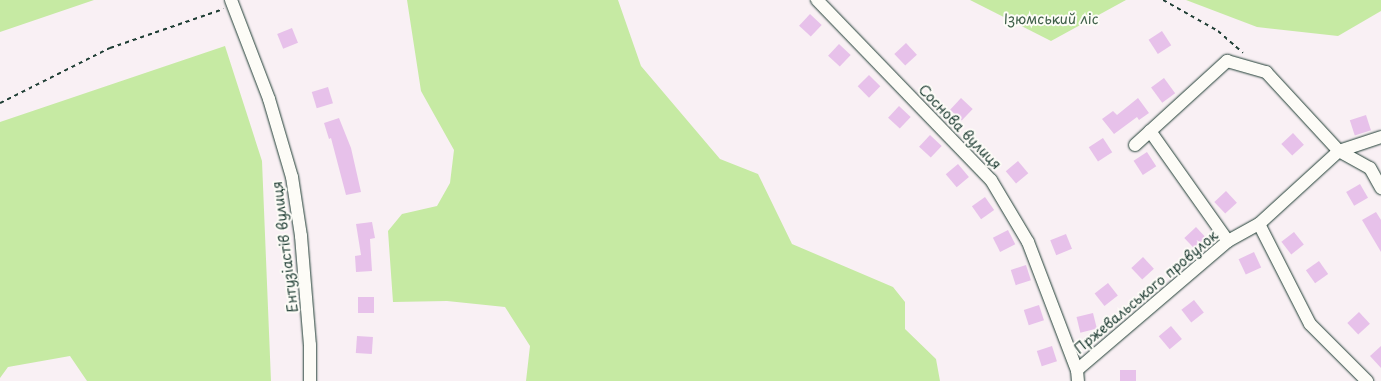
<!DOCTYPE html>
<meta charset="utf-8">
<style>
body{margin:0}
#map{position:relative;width:1381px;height:381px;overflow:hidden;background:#f9f0f4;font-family:"Playpen Sans",sans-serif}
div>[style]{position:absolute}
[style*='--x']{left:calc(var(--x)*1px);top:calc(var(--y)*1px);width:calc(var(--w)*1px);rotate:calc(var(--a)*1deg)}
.green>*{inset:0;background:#c6eaa3}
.building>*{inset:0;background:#e7c1ea;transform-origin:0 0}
.path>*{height:2px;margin-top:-1px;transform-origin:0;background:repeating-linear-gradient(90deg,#1f3d34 0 4px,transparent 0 8px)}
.roads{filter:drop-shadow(0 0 1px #1f3d34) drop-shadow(0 0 1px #1f3d34)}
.minor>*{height:12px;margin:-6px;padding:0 6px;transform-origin:6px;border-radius:6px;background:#fdfcf7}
span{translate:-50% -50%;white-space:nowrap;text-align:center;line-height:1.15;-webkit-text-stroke:4px #fdfcf7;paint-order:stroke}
.park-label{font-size:14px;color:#40604a}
.street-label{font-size:14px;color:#1f3d34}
</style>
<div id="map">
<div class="green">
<i style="clip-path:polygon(0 0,94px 0,0 32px)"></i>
<i style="clip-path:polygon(407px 0,618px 0,641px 66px,720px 159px,758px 174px,792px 244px,893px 287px,905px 302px,905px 329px,936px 359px,940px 381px,526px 381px,530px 346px,505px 307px,447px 301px,393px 302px,388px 231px,402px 214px,437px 206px,450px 183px,454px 150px,421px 91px)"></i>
<i style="clip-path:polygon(970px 0,1126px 0,1051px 41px)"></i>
<i style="clip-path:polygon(1186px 0,1381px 0,1381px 11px,1338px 36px,1257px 27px)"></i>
<i style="clip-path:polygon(225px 46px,262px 161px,271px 381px,87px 381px,70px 356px,8px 367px,0 378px,0 122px)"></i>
</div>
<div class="building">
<i style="left:810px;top:14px;width:16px;height:16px;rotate:43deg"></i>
<i style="left:292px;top:28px;width:16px;height:16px;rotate:68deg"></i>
<i style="left:1162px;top:31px;width:17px;height:16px;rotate:57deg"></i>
<i style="left:906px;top:43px;width:16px;height:16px;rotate:47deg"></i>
<i style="left:839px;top:44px;width:16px;height:16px;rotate:43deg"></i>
<i style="left:869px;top:75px;width:16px;height:16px;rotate:45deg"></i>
<i style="left:1164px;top:78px;width:19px;height:16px;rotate:54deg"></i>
<i style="left:328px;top:87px;width:17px;height:17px;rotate:73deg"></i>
<i style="left:961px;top:98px;width:16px;height:16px;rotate:43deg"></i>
<i style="clip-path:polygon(1138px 98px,1149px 113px,1139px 120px,1137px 117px,1114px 134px,1102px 119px,1113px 111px,1117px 115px)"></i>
<i style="left:899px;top:106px;width:16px;height:16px;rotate:43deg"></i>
<i style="left:1366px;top:115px;width:16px;height:17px;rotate:72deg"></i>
<i style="clip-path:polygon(339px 118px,351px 148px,361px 192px,346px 195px,331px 138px,329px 139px,324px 123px)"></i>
<i style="left:1293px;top:133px;width:16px;height:16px;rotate:47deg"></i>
<i style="left:930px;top:135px;width:16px;height:16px;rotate:43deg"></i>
<i style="left:1103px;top:138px;width:17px;height:17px;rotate:57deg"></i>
<i style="left:1147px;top:152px;width:17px;height:16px;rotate:57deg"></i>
<i style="left:1018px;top:161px;width:16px;height:16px;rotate:50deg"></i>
<i style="left:958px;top:164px;width:17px;height:16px;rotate:50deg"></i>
<i style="left:1360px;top:184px;width:16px;height:16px;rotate:60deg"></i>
<i style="left:1226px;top:191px;width:16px;height:16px;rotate:47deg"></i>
<i style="left:985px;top:197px;width:16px;height:16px;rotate:55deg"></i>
<i style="clip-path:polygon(1376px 212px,1381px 220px,1381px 252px,1362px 220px)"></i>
<i style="clip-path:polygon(372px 222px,375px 238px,370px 239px,372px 271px,356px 272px,355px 256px,361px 255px,356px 224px)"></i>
<i style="left:1196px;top:227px;width:16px;height:16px;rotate:47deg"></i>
<i style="left:1008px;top:230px;width:16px;height:17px;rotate:63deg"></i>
<i style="left:1294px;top:232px;width:16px;height:16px;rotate:52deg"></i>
<i style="left:1066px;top:234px;width:16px;height:17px;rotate:68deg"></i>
<i style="left:1254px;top:252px;width:17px;height:17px;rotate:65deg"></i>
<i style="left:1143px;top:257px;width:16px;height:16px;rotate:47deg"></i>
<i style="left:1319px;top:261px;width:16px;height:16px;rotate:55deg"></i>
<i style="left:1026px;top:265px;width:16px;height:16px;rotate:72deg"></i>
<i style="left:1108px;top:283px;width:16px;height:17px;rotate:52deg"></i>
<i style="left:358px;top:297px;width:16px;height:16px"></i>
<i style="left:1194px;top:300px;width:16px;height:16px;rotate:52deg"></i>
<i style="left:1039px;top:305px;width:16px;height:16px;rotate:72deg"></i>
<i style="left:1359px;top:312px;width:16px;height:16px;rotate:47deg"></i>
<i style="left:1093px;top:313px;width:16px;height:17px;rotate:76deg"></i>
<i style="left:1171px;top:326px;width:17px;height:16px;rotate:50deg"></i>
<i style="left:357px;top:336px;width:16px;height:17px;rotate:4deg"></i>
<i style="left:1052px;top:346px;width:16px;height:16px;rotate:72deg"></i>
<i style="clip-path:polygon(1381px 346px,1381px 368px,1370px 356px)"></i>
<i style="left:1120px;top:370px;width:16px;height:11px"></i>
</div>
<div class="path">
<i style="--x:1163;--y:0;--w:63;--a:29.4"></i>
<i style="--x:1218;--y:31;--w:33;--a:41"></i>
<i style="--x:0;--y:103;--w:123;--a:-26.6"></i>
<i style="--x:110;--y:48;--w:120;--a:-19"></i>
</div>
<div class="roads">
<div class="minor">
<i style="--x:231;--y:0;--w:106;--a:69"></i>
<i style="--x:269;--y:99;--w:81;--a:73.6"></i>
<i style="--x:292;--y:177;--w:60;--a:81.3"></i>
<i style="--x:301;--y:236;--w:109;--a:85.3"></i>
<i style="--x:310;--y:345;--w:36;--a:90"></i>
<i style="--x:817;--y:0;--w:250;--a:46"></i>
<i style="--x:991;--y:180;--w:72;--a:59.2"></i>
<i style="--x:1028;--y:242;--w:137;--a:69.1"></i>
<i style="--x:1077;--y:370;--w:11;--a:85"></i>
<i style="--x:1150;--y:131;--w:135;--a:54.7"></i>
<i style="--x:1135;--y:145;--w:125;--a:-42.4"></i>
<i style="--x:1227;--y:61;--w:41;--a:15.8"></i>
<i style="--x:1266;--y:72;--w:108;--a:47.3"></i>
<i style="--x:1339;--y:151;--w:35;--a:29"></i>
<i style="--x:1370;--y:168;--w:23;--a:61"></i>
<i style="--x:1259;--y:224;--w:112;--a:63"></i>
<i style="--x:1310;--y:324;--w:81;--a:45"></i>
<i style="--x:1077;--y:370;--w:199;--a:-40.5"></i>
<i style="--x:1228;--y:241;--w:35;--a:-29"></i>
<i style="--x:1259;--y:224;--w:108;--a:-42.4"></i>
<i style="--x:1339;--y:151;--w:44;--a:-18.4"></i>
</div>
</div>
<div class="park-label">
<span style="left:1051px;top:19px">Ізюмський ліс</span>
</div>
<div class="street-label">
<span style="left:960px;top:127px;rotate:46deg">Соснова вулиця</span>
<span style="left:285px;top:247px;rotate:-97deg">Ентузіастів вулиця</span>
<span style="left:1146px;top:292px;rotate:-40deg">Пржевальського провулок</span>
</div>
</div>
